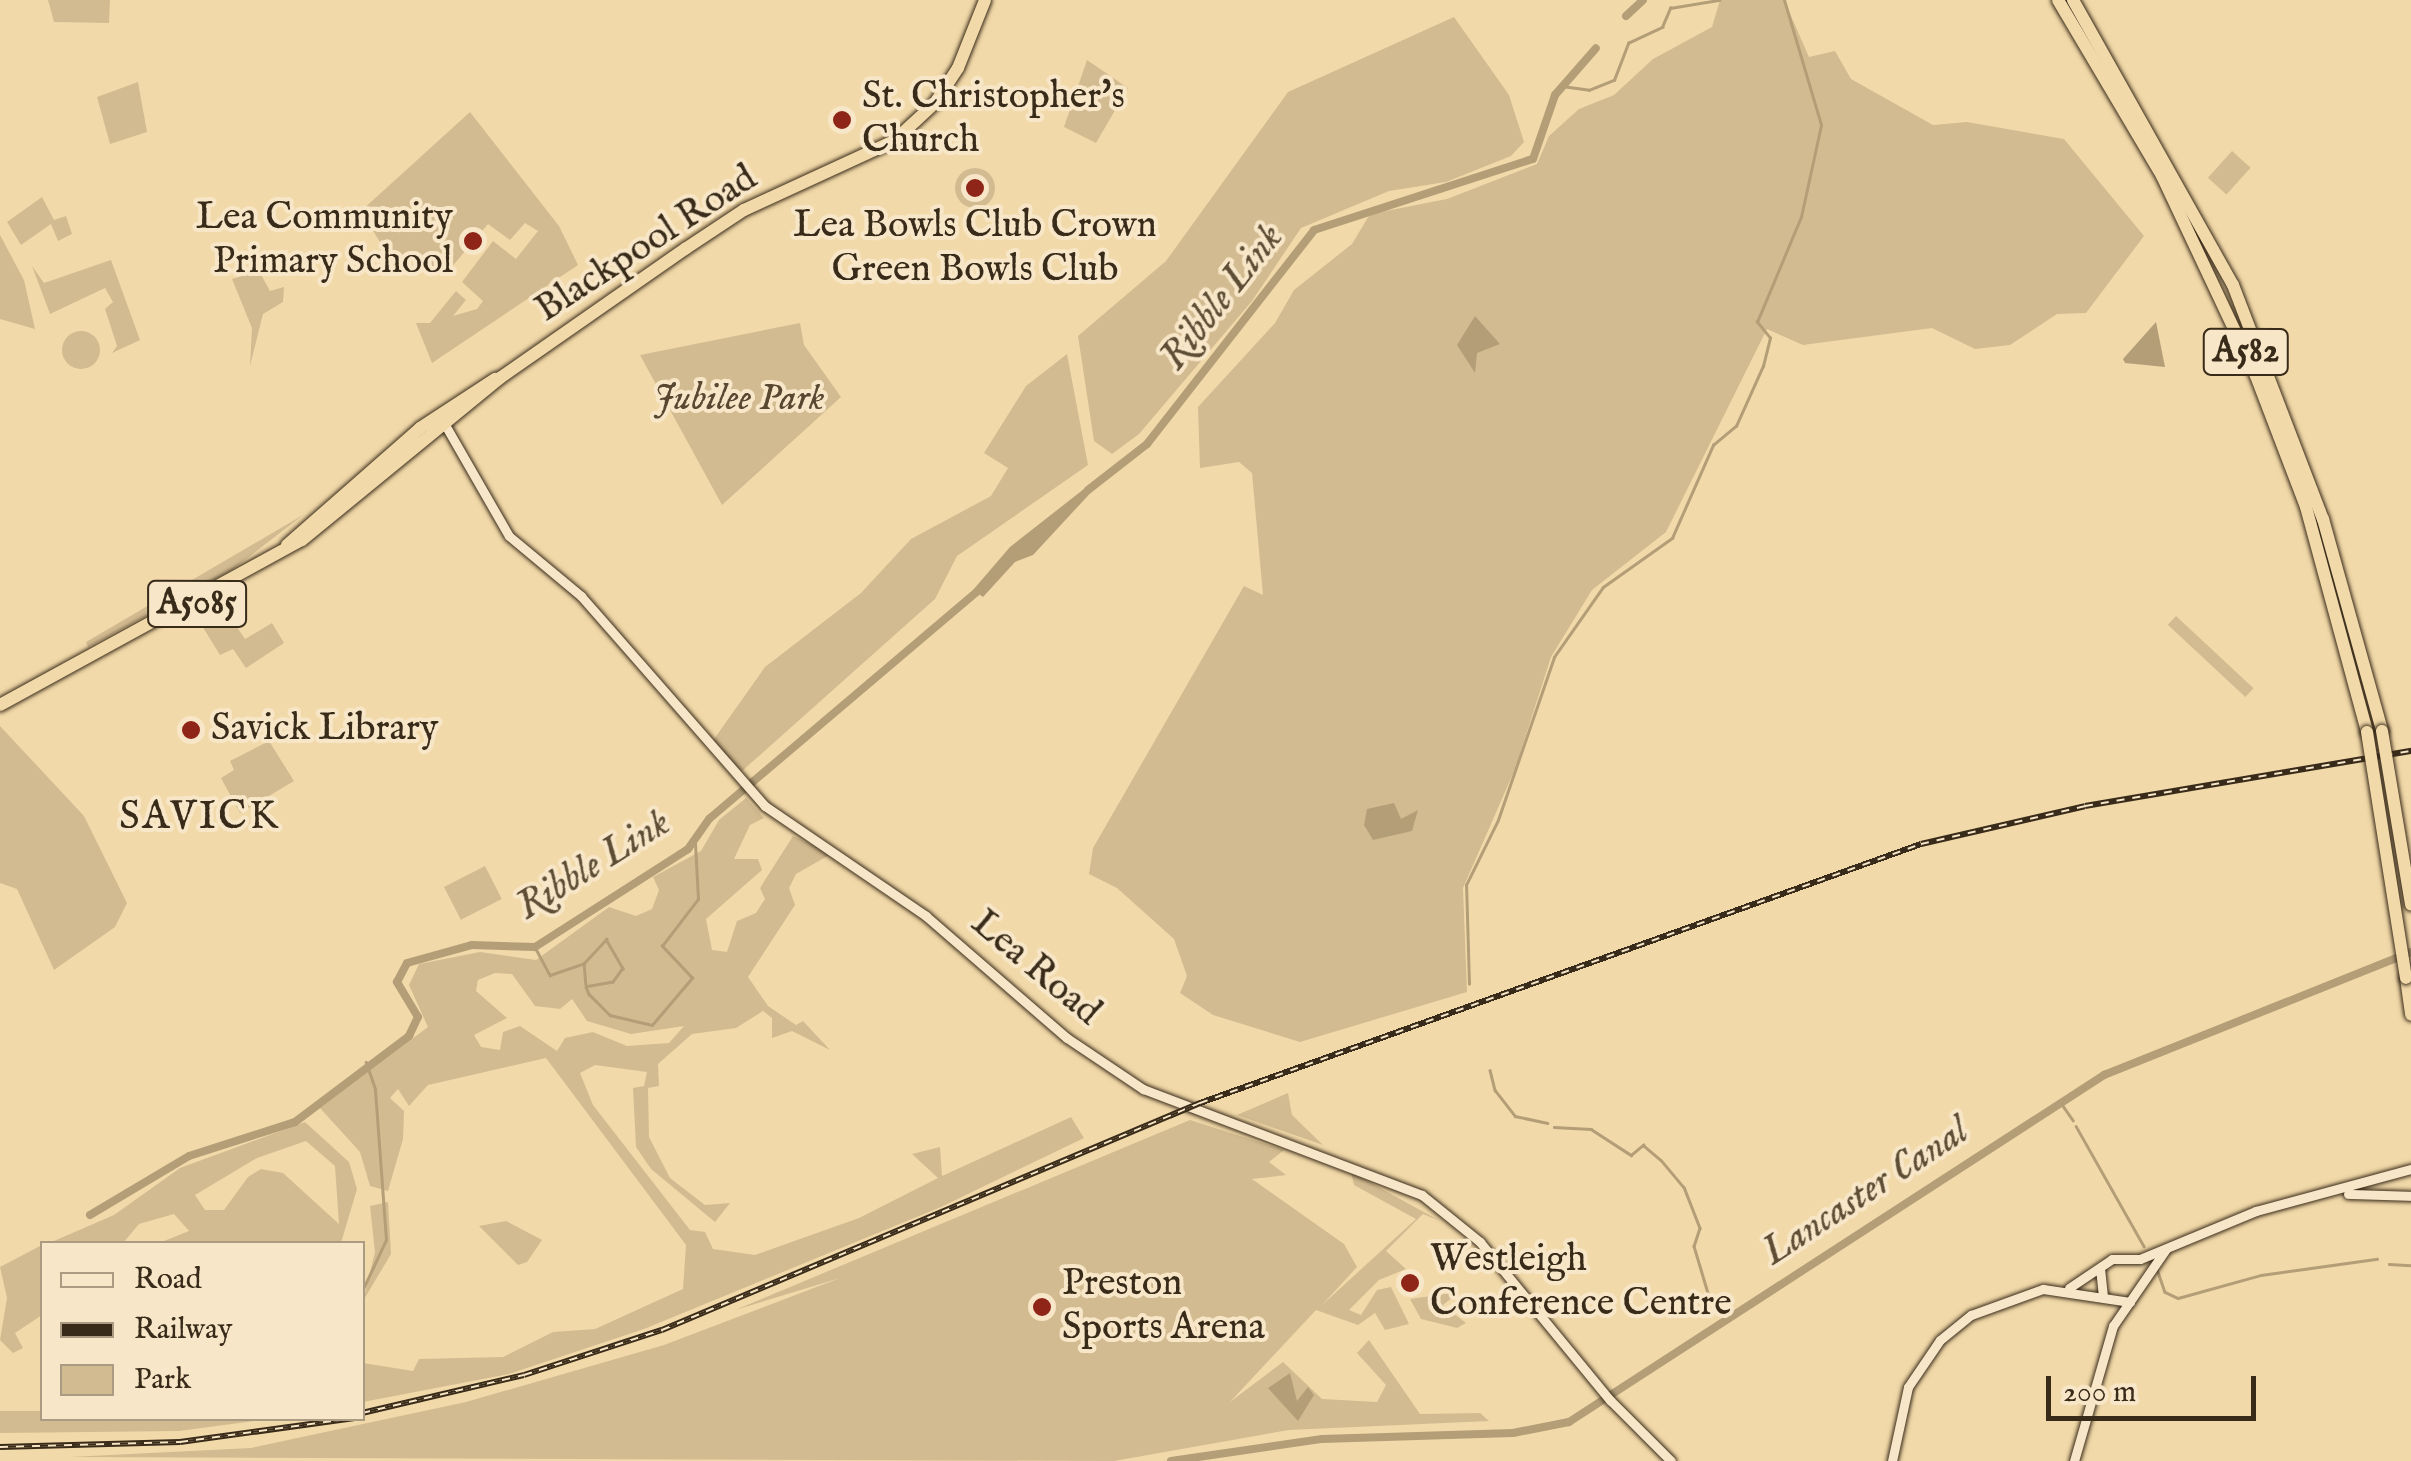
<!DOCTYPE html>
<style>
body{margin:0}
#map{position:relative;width:2411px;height:1461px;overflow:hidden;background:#f2d9a9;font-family:"IM FELL English",serif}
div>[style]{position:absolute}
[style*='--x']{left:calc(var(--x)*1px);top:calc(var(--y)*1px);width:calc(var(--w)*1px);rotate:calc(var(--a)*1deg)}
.green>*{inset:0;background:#d3bb91;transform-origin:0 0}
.round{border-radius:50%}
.water>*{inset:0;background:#b39e78}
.stream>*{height:2.5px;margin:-1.25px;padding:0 1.25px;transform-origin:1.25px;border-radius:1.25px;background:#b39e78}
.canal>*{height:8px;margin:-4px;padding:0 4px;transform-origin:4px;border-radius:4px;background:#b39e78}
.roads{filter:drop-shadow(0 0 2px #392b1a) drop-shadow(0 0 2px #392b1a)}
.secondary>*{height:9px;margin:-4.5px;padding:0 4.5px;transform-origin:4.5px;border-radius:4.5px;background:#f7e6c7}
.highway>*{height:12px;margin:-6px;padding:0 6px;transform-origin:6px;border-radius:6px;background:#f2d9a9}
.rail>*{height:6px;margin-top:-3px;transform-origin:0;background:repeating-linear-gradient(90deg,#f7e6c7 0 8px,#392b1a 0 16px);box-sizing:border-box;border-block:2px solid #392b1a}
.bridges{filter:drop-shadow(0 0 2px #392b1a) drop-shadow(0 0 2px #392b1a)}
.highway-bridge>*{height:12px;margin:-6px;padding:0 6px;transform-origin:6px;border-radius:6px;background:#f2d9a9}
.dots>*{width:28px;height:28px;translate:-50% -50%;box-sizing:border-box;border:5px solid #f7e6c7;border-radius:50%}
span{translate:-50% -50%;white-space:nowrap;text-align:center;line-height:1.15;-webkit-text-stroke:8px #f7e6c7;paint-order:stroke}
.shield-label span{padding:2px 8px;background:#f7e6c7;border:2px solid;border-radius:8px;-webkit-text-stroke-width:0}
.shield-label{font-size:35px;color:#392b1a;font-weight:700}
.poi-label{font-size:38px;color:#392b1a}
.left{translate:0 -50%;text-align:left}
.right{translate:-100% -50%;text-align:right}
.street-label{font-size:38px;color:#392b1a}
.park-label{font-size:38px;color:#584832;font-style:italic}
.water-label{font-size:40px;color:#5e4e36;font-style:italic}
.neighbourhood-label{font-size:40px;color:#392b1a;letter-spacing:2.5px}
.legend{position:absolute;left:40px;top:1241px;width:325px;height:180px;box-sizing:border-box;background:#f7e6c7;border:2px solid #ab9b82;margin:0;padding:12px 18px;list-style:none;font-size:30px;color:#392b1a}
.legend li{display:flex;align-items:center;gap:20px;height:50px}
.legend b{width:50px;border:2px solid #ab9b82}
.scale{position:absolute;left:2046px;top:1376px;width:210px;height:45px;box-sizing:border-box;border:5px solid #392b1a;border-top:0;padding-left:12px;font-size:30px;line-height:35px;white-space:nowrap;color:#392b1a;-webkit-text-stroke:8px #f7e6c7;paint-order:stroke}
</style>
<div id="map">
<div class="green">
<i style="clip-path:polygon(48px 0,110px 0,109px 23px,54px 22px)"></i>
<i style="clip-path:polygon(1720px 0,1784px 0,1809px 57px,1835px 51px,1851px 79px,1933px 125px,1967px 122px,2064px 139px,2144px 236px,2086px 313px,2057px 314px,2010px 345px,1975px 349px,1932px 328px,1803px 345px,1767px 329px,1666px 532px,1592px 590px,1551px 657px,1515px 769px,1463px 888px,1467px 992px,1300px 1042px,1213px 1015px,1180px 993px,1187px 976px,1174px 939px,1117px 888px,1089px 874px,1093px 848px,1244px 586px,1263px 595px,1252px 473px,1239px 462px,1200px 468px,1198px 407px,1275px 323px,1294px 290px,1352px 244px,1370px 214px,1447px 199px,1537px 164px,1549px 136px,1579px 109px,1614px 95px,1653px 59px,1712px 27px)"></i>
<i style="clip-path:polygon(1454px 17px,1509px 95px,1524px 142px,1511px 156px,1446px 182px,1389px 191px,1301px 228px,1252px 301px,1139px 434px,1112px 454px,1094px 441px,1078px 336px,1166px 261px,1288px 92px)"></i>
<i style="clip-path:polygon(1087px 60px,1128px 88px,1096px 143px,1064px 127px)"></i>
<i style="clip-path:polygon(138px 82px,147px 132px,110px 144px,97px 97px)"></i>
<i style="clip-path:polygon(470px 112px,559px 226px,578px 265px,432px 363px,416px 323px,430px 323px,456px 291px,466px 300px,453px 316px,477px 309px,483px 301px,462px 282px,493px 241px,516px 259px,538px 231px,525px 223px,510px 240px,488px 224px,445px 275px,416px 259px,394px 265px,361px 211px)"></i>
<i style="left:2232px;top:151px;width:25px;height:36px;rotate:42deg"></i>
<i class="round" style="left:955px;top:168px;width:40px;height:40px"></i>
<i style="clip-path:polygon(42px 197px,54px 220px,66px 216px,72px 234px,58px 241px,51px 224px,21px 245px,7px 222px)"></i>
<i style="clip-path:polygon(0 235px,24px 280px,35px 329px,0 319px)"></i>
<i style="clip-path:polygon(111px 260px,140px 340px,112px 353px,117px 346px,105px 309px,113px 302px,105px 288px,50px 314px,32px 266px,44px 283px)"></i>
<i style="clip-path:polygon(259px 271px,270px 291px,284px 287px,283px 302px,263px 314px,250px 366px,252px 328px,232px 279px)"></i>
<i style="clip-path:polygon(800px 323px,804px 345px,841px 397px,722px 505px,640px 355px)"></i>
<i class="round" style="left:62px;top:331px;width:38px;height:38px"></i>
<i style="clip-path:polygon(1067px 354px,1088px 465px,957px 556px,935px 599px,742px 771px,712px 742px,765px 667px,861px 593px,911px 539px,991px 496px,1008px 468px,984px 453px,1026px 386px)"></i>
<i style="clip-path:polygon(303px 515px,232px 570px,88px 647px,86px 642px)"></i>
<i style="clip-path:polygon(220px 602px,245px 639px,272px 623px,284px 643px,246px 668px,233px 649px,220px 655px,196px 616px)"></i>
<i style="left:2176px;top:616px;width:106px;height:12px;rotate:43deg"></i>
<i style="clip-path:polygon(0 726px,84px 816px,127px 903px,115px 927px,54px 970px,17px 889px,0 883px)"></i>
<i style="clip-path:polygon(269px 741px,294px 781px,240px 813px,221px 778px,234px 770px,230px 761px)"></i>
<i style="clip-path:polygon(evenodd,746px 798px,764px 818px,750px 825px,734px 859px,758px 859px,762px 870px,706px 919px,712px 950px,727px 952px,737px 921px,756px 913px,765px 899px,760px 888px,793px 836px,831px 854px,796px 874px,789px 888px,795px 905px,748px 977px,768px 1006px,796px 1025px,803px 1021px,830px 1050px,792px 1031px,772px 1038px,772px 1018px,763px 1011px,736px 1028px,692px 1034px,658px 1064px,659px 1086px,648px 1088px,649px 1137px,670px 1178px,705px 1205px,730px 1203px,715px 1222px,651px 1169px,636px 1147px,633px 1088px,644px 1086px,647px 1072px,595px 1065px,580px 1073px,593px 1105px,690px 1230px,705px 1232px,713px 1249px,755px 1255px,859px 1218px,938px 1178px,912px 1154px,940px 1147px,942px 1176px,1071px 1117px,1084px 1138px,941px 1207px,644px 1329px,509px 1374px,363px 1402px,363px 1363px,413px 1371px,419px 1359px,503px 1357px,553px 1332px,595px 1329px,683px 1289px,686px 1245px,546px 1058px,428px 1085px,409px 1106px,398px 1089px,390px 1098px,404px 1111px,403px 1139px,388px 1191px,370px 1186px,360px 1152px,320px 1108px,428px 1027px,409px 985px,419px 964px,480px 952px,536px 960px,609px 907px,636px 916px,652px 909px,659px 890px,653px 877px,701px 851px,719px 820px,746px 798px,495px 973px,512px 974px,535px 1006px,560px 1009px,572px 999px,587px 1021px,631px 1034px,684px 1026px,669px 1043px,627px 1046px,593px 1032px,565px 1038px,557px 1051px,520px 1026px,503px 1032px,500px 1050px,481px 1047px,474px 1035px,507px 1018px,476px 991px,478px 980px,495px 973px)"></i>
<i style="left:485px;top:866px;width:37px;height:46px;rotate:63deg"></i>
<i style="clip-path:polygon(1288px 1093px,1292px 1115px,1323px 1145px,1237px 1115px)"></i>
<i style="clip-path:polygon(1190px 1120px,1284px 1150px,1269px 1162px,1286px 1175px,1252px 1179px,1344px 1244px,1357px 1267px,1322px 1305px,1416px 1219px,1354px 1185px,1351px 1172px,1440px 1221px,1423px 1214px,1386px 1251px,1406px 1269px,1379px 1280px,1349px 1310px,1361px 1315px,1377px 1290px,1391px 1287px,1409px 1324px,1385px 1330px,1375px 1313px,1358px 1325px,1316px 1310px,1230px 1402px,1283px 1362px,1322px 1399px,1377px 1402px,1386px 1385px,1357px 1353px,1369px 1340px,1420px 1414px,1480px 1413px,1489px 1421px,1289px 1430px,1114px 1461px,70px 1457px,251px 1448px,466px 1402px,664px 1345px,840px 1278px,735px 1310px)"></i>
<i style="clip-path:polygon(evenodd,305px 1122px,349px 1162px,357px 1189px,341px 1243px,159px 1243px,189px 1231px,174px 1214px,139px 1224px,123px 1243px,47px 1244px,114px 1215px,180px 1168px,305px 1122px,306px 1141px,335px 1166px,339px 1224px,283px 1173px,261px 1169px,248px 1177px,224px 1210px,205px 1210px,195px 1195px,257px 1158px,306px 1141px)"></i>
<i style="clip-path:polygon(388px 1202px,391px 1254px,363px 1301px,375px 1252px,370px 1206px)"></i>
<i style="clip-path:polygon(506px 1221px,542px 1240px,527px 1262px,518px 1265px,479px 1226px)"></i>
<i style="clip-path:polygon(42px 1245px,42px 1315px,15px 1333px,23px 1348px,13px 1353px,0 1340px,7px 1298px,0 1267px)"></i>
<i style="clip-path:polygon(1459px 1292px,1443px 1305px,1466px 1323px,1457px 1328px,1421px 1319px,1410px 1299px)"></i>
<i style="clip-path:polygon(0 1411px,42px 1411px,42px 1418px,270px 1419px,179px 1431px,0 1433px)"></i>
</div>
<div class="water">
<i style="clip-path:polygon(1475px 316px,1500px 344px,1477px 353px,1475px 373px,1457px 345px)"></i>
<i style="clip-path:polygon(2156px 322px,2165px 367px,2125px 363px,2123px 359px)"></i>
<i style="clip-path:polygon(1089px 485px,1096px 487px,1033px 555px,1015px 562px,983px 597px,973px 590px,1010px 547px)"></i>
<i style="clip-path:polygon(1394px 803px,1401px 819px,1418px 810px,1412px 831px,1373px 840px,1364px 825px,1367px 809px)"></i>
<i style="clip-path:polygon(1290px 1373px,1297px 1401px,1308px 1387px,1314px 1395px,1298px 1421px,1268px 1388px)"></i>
</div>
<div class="stream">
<i style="--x:1562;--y:86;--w:27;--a:8"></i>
<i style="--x:1589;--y:90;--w:27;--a:-22"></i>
<i style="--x:1614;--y:80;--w:40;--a:-69"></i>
<i style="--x:1628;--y:43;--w:38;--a:-25"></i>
<i style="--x:1662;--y:27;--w:21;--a:-67"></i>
<i style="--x:1670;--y:8;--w:50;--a:-9.3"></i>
<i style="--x:535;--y:947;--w:32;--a:62"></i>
<i style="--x:550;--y:975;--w:36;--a:-19"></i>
<i style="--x:584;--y:963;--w:21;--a:85"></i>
<i style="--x:584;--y:963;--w:33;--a:-47"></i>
<i style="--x:606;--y:939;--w:34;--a:60"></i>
<i style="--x:623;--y:968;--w:17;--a:126"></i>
<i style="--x:613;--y:982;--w:27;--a:170"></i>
<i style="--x:586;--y:987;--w:8;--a:67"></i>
<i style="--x:589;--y:994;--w:30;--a:45"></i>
<i style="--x:610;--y:1015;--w:43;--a:13.4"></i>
<i style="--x:652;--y:1025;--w:62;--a:-49.6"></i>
<i style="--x:692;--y:978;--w:44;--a:-133.2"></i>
<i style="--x:662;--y:946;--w:59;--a:-52.5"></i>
<i style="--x:698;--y:899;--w:56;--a:-93.1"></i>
<i style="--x:1469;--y:984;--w:99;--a:-91.7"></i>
<i style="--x:1466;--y:885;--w:72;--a:-63.8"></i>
<i style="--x:1498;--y:820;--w:172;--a:-71"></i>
<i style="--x:1554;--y:657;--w:85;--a:-55"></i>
<i style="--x:1603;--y:587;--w:85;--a:-35.4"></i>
<i style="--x:1672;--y:538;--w:102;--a:-66.2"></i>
<i style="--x:1713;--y:445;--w:30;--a:-40"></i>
<i style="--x:1736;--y:426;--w:66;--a:-65.8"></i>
<i style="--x:1763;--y:366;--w:29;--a:-76"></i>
<i style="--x:1770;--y:338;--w:21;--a:-129"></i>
<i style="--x:1757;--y:322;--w:114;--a:-67.3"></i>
<i style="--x:1801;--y:217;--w:94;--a:-77.7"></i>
<i style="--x:1821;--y:125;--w:130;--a:-106.5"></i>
<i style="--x:1490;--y:1070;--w:21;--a:76"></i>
<i style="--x:1495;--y:1090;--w:33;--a:52"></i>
<i style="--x:1515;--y:1116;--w:33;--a:12"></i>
<i style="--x:2061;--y:1103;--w:21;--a:55"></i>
<i style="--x:2076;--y:1126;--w:138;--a:60.5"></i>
<i style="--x:1554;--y:1127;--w:37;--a:3"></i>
<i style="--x:1591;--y:1129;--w:48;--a:33"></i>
<i style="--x:1631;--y:1155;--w:16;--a:-40"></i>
<i style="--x:1643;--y:1145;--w:23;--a:40"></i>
<i style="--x:1661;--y:1160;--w:35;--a:50"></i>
<i style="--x:1684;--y:1187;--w:44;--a:68.7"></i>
<i style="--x:1700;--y:1228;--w:19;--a:108"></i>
<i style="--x:1694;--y:1246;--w:59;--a:73.4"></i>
<i style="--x:2389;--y:1264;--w:22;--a:3"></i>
<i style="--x:2157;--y:1269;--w:24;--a:71"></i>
<i style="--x:2165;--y:1292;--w:14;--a:25"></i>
<i style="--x:2178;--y:1298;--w:86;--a:-15.5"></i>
<i style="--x:2261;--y:1275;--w:117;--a:-7.9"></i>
<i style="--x:362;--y:1291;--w:56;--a:-64.8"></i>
<i style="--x:386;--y:1240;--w:151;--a:-94.2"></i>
<i style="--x:375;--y:1089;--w:28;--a:-109"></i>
</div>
<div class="canal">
<i style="--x:1626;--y:16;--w:23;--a:-43"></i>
<i style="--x:1088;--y:490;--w:75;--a:-37.9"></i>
<i style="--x:1147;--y:444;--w:271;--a:-52"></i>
<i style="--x:1314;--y:230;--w:230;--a:-18"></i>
<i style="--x:1533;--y:159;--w:68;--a:-71"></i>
<i style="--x:1555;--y:95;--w:62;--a:-48.9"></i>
<i style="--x:90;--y:1215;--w:115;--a:-30.8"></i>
<i style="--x:189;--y:1156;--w:111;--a:-17.8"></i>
<i style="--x:295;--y:1122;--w:143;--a:-37"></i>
<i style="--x:409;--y:1036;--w:21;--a:-65"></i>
<i style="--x:418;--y:1017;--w:41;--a:-121"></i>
<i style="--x:397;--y:982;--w:21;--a:-62"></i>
<i style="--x:407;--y:963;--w:67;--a:-15.5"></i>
<i style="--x:472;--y:945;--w:63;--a:1.8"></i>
<i style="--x:535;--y:947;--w:182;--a:-32.6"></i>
<i style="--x:688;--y:849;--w:37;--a:-55"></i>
<i style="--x:709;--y:819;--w:359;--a:-40.3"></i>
<i style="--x:1171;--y:1461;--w:153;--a:-8.3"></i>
<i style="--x:1322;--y:1439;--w:191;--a:-1.8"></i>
<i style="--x:1513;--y:1433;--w:57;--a:-11.1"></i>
<i style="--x:1569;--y:1422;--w:638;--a:-32.97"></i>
<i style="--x:2104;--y:1075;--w:331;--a:-21.8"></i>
</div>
<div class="roads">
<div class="secondary">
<i style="--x:444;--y:423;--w:130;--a:60.1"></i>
<i style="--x:509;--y:536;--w:94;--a:39.8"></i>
<i style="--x:581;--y:596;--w:279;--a:48.8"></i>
<i style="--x:765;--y:806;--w:195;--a:34.3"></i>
<i style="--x:926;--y:916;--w:186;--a:40.9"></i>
<i style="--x:1067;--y:1038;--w:92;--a:33.9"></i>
<i style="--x:1143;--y:1089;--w:298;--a:20.8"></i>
<i style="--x:1422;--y:1195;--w:75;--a:39"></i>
<i style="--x:1480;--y:1242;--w:205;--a:50.6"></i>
<i style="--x:1610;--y:1400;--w:86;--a:45"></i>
<i style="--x:2348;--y:1194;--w:63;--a:1.8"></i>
<i style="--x:2100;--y:1268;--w:30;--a:84"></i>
<i style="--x:2069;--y:1288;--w:52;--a:-34"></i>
<i style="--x:2112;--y:1259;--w:28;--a:0"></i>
<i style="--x:2140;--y:1259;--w:126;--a:-22.5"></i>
<i style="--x:2256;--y:1211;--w:161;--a:-15.2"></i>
<i style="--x:1892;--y:1461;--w:76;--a:-77.8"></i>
<i style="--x:1908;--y:1387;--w:57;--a:-55.8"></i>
<i style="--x:1940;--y:1340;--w:40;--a:-39"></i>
<i style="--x:1971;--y:1315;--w:77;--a:-19.9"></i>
<i style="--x:2043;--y:1289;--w:88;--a:8.5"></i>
<i style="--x:2074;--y:1461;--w:141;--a:-73.9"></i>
<i style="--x:2113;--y:1326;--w:93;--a:-55.5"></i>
</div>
<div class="highway">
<i style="--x:2058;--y:0;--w:204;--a:59.4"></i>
<i style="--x:2162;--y:176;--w:221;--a:64.8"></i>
<i style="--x:2256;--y:376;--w:140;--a:69.1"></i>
<i style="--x:2306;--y:507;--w:233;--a:74.8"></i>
<i style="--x:2073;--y:0;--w:327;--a:60.7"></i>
<i style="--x:2233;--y:285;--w:251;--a:69"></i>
<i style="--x:2323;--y:519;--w:220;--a:74.4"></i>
<i style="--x:287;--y:545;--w:177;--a:-41.3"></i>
<i style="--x:420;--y:428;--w:90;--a:-33.2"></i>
<i style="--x:0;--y:705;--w:344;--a:-28.7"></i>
<i style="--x:302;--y:540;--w:256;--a:-39.3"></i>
<i style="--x:500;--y:378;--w:226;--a:-34.9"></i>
<i style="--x:685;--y:249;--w:71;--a:-33.5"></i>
<i style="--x:744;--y:210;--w:165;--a:-24.7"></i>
<i style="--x:894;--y:141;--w:56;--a:-42.8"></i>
<i style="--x:935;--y:103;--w:42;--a:-56.7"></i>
<i style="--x:958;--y:68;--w:73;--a:-68.3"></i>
<i style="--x:2406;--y:978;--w:37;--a:82"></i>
</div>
</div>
<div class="rail">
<i style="--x:362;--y:1413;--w:166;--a:-13.2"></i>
<i style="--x:524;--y:1375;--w:145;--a:-18.1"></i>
<i style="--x:662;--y:1330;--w:584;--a:-22.88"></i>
<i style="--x:1200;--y:1103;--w:766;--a:-19.76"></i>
<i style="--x:1921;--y:844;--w:168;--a:-13"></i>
<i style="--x:2085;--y:806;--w:331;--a:-9.6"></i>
<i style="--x:0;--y:1447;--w:180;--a:-1.6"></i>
<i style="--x:180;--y:1442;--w:178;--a:-7.8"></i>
</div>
<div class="bridges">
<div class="highway-bridge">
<i style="--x:2382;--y:731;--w:176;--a:80.5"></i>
<i style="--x:2367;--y:732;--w:249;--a:81"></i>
</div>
</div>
<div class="dots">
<i style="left:842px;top:120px;background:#8f2418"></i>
<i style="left:975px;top:188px;background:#8f2418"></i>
<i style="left:473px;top:241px;background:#8f2418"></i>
<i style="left:191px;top:730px;background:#8f2418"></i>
<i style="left:1410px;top:1283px;background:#8f2418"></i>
<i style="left:1042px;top:1307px;background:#8f2418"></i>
</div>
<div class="shield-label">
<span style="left:2246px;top:352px">A582</span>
<span style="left:197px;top:604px">A5085</span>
</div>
<div class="poi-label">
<span class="left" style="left:862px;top:120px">St. Christopher's<br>Church</span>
<span class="right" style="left:453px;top:241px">Lea Community<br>Primary School</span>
<span style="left:975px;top:249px">Lea Bowls Club Crown<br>Green Bowls Club</span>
<span class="left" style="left:211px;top:730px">Savick Library</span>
<span class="left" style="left:1430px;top:1283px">Westleigh<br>Conference Centre</span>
<span class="left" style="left:1062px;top:1307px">Preston<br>Sports Arena</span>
</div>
<div class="street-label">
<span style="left:647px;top:245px;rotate:-33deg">Blackpool Road</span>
<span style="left:1035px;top:969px;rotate:40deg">Lea Road</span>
</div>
<div class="park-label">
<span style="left:739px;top:400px">Jubilee Park</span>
</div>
<div class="water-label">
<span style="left:1223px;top:298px;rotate:-52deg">Ribble Link</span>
<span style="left:594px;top:866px;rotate:-32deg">Ribble Link</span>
<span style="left:1866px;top:1193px;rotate:-33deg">Lancaster Canal</span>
</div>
<div class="neighbourhood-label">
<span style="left:200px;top:818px">SAVICK</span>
</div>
<ul class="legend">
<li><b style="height:12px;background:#f7e6c7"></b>Road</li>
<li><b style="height:12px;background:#392b1a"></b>Railway</li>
<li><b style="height:28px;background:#d3bb91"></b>Park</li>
</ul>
<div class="scale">200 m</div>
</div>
